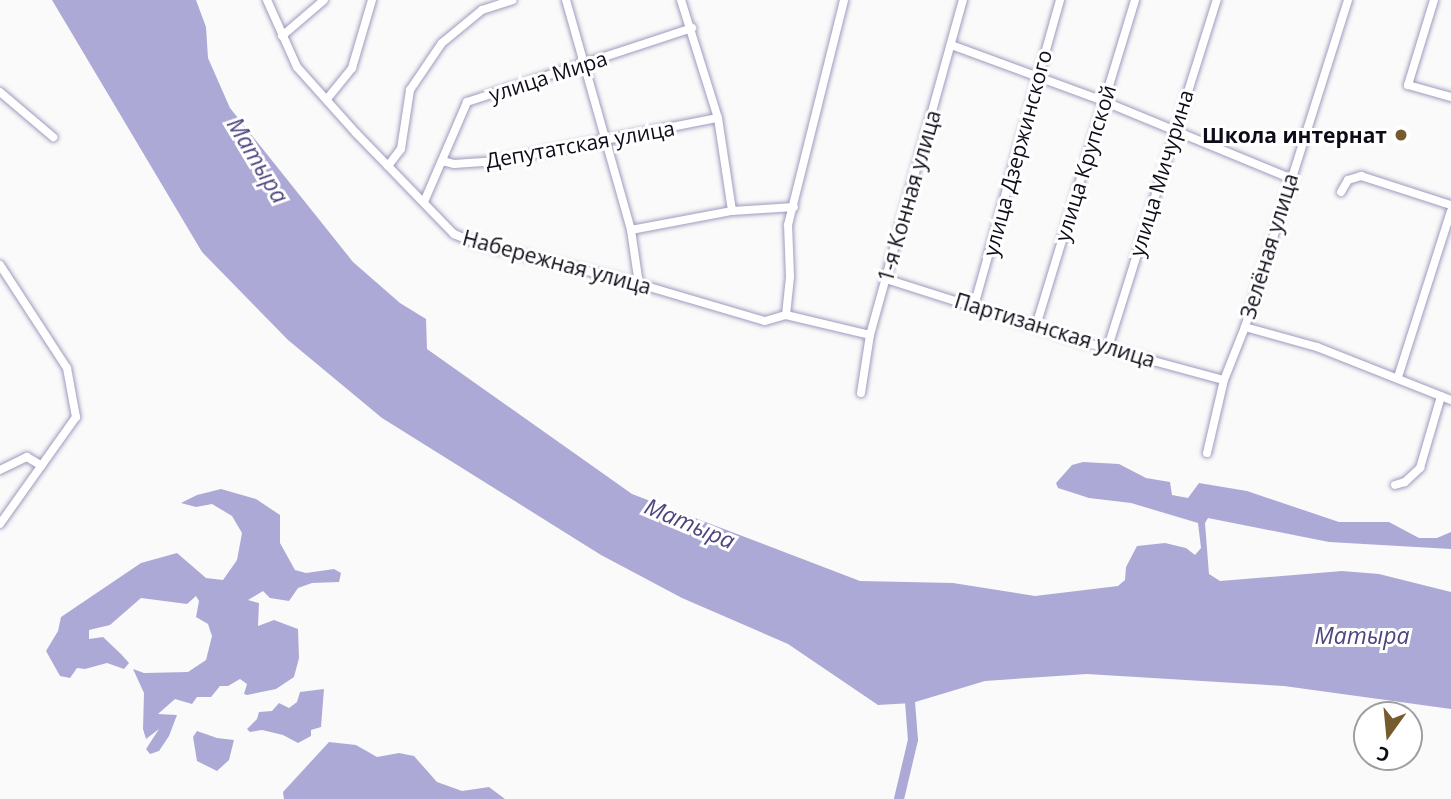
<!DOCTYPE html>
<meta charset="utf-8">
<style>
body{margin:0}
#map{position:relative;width:1451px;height:799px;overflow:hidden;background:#fafafa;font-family:"Open Sans",sans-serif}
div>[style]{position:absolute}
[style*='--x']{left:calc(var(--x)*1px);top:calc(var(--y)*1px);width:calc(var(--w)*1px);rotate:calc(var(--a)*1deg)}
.water>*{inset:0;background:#ada9d6}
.river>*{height:10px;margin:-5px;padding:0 5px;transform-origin:5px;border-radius:5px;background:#ada9d6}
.roads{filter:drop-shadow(0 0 2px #9e9bbd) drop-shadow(0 0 2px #9e9bbd)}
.minor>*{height:8px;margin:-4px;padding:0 4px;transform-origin:4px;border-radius:4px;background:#fff}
.dots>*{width:19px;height:19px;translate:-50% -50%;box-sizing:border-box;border:4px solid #fff;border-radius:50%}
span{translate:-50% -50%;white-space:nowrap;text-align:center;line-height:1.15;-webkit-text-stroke:6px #fff;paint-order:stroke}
.street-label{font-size:21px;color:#0e0c18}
.poi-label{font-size:21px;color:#0e0c18;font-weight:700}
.right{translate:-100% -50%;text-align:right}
.water-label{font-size:23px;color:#4e457f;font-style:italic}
.north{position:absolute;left:1353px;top:701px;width:70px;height:70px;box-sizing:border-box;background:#fff;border:2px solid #9f9ea3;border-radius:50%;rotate:195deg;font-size:19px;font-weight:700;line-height:28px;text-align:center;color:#0e0c18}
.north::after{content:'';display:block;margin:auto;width:24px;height:32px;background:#765b2d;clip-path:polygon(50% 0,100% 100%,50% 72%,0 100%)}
</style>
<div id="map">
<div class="water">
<i style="clip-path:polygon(52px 0,196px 0,206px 27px,208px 58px,230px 108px,353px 262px,400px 303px,426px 319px,427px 349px,632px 494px,860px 581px,953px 583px,1035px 596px,1118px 586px,1125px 580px,1126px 567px,1137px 546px,1165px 543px,1186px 548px,1195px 555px,1201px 548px,1198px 523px,1131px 503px,1089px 498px,1058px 488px,1056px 483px,1072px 465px,1083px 462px,1119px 464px,1146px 478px,1170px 482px,1172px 495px,1188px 498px,1199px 483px,1247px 491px,1339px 522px,1389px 522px,1419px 538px,1437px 538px,1451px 532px,1451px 549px,1329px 542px,1208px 518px,1205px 523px,1209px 574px,1220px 581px,1342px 571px,1379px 574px,1451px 592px,1451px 709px,1284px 686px,1087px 674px,985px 681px,912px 703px,878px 705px,788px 644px,682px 598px,601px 555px,382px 418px,288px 340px,202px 252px)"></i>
<i style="clip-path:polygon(221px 489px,256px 499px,280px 515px,280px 543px,295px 570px,306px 573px,334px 569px,341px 573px,339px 582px,312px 583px,298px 588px,289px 601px,270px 598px,263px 591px,248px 600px,259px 603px,258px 626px,274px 620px,298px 629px,299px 658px,294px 677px,276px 689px,247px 695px,244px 694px,247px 684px,240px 679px,228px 686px,220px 686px,211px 697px,197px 697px,192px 704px,175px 699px,158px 714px,177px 715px,169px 736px,159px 751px,150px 754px,146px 749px,159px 729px,146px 739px,143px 729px,144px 693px,133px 669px,144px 673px,188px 672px,206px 660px,212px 636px,208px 624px,196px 617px,199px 601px,196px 596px,187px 604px,141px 598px,110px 625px,89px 630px,89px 639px,103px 637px,121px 654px,129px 663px,124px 669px,107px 663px,85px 669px,77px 668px,70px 678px,60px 676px,46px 651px,58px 631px,61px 617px,141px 563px,177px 553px,206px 578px,223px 580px,237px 560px,242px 533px,232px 516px,212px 504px,196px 507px,181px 503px,197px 495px)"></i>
<i style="clip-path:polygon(324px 689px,321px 727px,311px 730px,311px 736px,298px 743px,283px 735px,262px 730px,250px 732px,247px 729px,257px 719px,259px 712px,272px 711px,279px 703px,289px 708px,297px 702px,300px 692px)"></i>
<i style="clip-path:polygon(197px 731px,217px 738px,234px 740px,229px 760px,217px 771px,197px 761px,193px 737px)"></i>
<i style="clip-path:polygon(329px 742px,356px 745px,377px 757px,399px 753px,414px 756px,437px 782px,462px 791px,489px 787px,505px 799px,284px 799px,283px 792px)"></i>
</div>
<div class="river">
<i style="--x:899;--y:799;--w:61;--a:-76.7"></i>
<i style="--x:913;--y:740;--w:51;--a:-94.5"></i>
</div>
<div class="roads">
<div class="minor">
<i style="--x:267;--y:0;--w:73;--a:65.9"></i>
<i style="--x:297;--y:67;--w:89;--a:48.2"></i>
<i style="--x:356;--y:133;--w:141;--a:45.9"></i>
<i style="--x:454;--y:234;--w:23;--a:23"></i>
<i style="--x:475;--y:243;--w:169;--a:14"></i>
<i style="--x:639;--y:284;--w:131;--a:16.4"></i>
<i style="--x:765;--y:321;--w:22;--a:-16"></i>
<i style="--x:786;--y:315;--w:86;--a:13.4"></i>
<i style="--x:566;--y:0;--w:239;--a:74.2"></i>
<i style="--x:631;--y:230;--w:55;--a:81.6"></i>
<i style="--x:681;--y:0;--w:124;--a:72.6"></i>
<i style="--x:718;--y:118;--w:94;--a:81.4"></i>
<i style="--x:1434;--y:0;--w:89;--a:107"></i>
<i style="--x:1408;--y:85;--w:45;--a:15.6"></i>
<i style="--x:282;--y:36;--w:55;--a:-40.6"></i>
<i style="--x:951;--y:45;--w:162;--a:20.2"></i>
<i style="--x:1103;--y:101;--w:202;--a:22.4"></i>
<i style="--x:0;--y:92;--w:70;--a:40.3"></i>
<i style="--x:327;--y:99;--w:40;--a:-51"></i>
<i style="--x:352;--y:68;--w:71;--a:-73.6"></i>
<i style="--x:442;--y:161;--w:12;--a:14"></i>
<i style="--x:454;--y:164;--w:44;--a:-3.9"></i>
<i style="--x:498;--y:161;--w:224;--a:-11.1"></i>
<i style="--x:388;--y:166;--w:21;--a:-53"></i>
<i style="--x:401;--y:149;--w:60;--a:-81.3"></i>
<i style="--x:410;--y:90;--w:57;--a:-55.8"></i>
<i style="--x:442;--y:43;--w:52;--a:-39.5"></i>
<i style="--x:482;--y:10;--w:32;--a:-18"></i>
<i style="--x:1341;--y:192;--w:14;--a:-60"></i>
<i style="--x:1348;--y:180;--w:14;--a:-17"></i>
<i style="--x:1361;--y:176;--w:95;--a:17.9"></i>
<i style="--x:424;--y:202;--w:109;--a:-66.7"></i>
<i style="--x:467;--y:102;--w:237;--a:-18.2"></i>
<i style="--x:631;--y:230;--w:103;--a:-10.7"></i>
<i style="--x:732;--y:211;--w:62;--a:-3.7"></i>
<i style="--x:0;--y:265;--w:123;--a:57"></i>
<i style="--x:67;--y:368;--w:50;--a:79.6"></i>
<i style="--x:76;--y:417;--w:131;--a:125.4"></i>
<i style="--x:886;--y:279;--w:207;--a:17.7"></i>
<i style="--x:1083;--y:342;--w:146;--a:15.1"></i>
<i style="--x:974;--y:306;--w:318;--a:-74.3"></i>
<i style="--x:786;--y:315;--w:39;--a:-84"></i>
<i style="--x:790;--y:276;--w:51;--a:-92.2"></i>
<i style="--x:788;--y:225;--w:232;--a:-76"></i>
<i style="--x:1036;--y:326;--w:341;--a:-73.1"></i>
<i style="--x:1245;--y:327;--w:75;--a:15.5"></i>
<i style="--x:1317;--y:347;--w:144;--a:21.6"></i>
<i style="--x:1108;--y:347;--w:364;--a:-72.6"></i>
<i style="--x:1398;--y:377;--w:174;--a:-72.3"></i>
<i style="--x:861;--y:393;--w:59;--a:-81.2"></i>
<i style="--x:870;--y:335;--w:348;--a:-74.5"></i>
<i style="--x:1207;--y:453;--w:75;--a:-76.9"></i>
<i style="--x:1224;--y:380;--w:57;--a:-68.4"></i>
<i style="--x:1245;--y:327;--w:343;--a:-72.5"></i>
<i style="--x:0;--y:470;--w:30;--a:-26"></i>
<i style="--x:27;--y:457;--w:17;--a:31"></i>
<i style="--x:1395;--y:485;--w:10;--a:-17"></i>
<i style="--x:1405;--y:482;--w:21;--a:-43"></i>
<i style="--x:1420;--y:468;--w:75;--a:-73.7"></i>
</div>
</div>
<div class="dots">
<i style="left:1401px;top:135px;background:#765b2d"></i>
</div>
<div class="street-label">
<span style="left:548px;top:76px;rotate:-18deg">улица Мира</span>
<span style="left:580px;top:144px;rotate:-10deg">Депутатская улица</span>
<span style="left:1017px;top:153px;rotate:-75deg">улица Дзержинского</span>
<span style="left:1085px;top:163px;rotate:-73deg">улица Крупской</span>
<span style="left:1161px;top:173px;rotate:-73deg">улица Мичурина</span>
<span style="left:909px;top:196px;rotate:-74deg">1-я Конная улица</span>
<span style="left:1269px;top:246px;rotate:-73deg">Зелёная улица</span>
<span style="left:557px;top:262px;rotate:15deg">Набережная улица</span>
<span style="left:1055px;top:330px;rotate:17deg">Партизанская улица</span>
</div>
<div class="poi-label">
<span class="right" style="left:1387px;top:135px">Школа интернат</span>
</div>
<div class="water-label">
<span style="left:258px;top:160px;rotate:59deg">Матыра</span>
<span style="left:690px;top:523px;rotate:23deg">Матыра</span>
<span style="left:1362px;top:635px">Матыра</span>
</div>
<div class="north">С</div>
</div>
